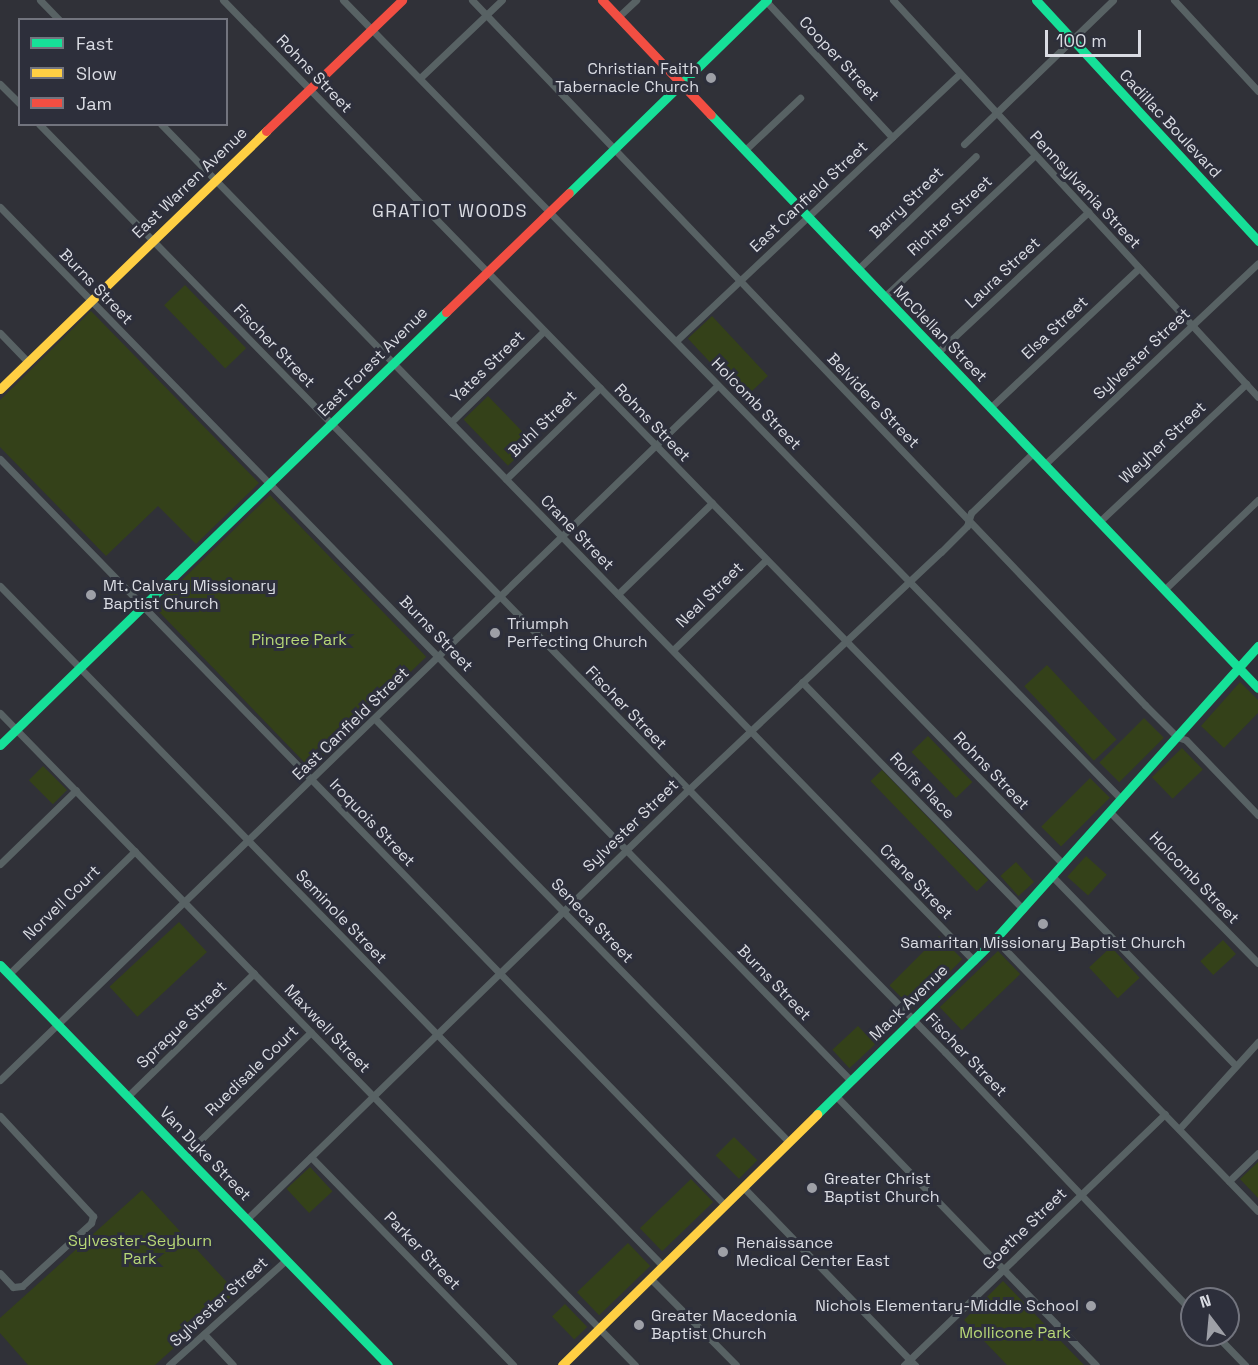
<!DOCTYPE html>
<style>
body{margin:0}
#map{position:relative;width:1258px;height:1365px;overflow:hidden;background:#303138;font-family:"Space Grotesk",sans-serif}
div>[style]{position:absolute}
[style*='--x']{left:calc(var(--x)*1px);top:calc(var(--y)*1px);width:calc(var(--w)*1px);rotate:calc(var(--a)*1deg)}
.green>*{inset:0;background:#344119;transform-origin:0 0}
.street>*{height:7px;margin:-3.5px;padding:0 3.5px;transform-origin:3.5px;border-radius:3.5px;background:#586264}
.fast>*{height:9px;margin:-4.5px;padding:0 4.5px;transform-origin:4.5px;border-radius:4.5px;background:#16e098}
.slow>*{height:9px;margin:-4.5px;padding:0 4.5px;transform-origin:4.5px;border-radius:4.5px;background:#ffcf43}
.jam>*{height:9px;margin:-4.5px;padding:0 4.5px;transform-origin:4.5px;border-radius:4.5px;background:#f24e42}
.dots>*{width:16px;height:16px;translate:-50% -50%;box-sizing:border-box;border:3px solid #2d2f3b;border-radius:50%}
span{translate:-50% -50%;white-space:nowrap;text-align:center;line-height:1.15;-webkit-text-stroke:6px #2d2f3b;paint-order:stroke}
.street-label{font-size:16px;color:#dadce3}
.poi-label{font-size:16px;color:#dadce3}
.right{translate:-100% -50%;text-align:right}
.left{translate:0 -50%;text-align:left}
.park-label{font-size:16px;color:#b8d877}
.neighbourhood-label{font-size:18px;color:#dadce3;letter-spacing:1.5px}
.legend{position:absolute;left:18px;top:18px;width:210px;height:108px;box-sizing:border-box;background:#2d2f3b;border:2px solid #72747e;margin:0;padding:8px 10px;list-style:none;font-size:18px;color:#dadce3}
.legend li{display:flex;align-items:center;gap:12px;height:30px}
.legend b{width:30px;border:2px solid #72747e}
.north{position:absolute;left:1180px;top:1287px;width:60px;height:60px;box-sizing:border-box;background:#2d2f3b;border:2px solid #72747e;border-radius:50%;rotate:344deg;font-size:16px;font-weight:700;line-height:24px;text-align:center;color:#dadce3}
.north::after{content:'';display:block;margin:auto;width:21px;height:27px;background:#9ea0a7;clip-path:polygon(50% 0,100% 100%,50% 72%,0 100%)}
.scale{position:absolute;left:1045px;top:30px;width:96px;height:27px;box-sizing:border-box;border:3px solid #dadce3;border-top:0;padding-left:8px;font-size:18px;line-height:21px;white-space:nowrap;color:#dadce3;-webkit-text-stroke:4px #2d2f3b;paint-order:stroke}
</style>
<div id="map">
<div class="green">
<i style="left:185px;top:285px;width:88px;height:29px;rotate:46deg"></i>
<i style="clip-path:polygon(91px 311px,259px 483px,196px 544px,158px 506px,106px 556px,0 447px,0 400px)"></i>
<i style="left:712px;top:316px;width:82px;height:33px;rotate:47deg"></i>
<i style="left:488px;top:396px;width:64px;height:34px;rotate:46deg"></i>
<i style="left:270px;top:495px;width:225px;height:161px;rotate:46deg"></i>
<i style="left:1047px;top:665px;width:102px;height:31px;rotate:47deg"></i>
<i style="clip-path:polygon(1240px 682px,1258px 700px,1258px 713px,1224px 748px,1201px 726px)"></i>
<i style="left:1144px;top:718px;width:28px;height:63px;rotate:45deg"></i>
<i style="left:928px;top:736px;width:64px;height:23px;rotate:46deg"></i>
<i style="left:1182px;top:748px;width:30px;height:42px;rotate:46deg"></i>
<i style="left:43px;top:766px;width:34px;height:20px;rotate:45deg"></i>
<i style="left:882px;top:770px;width:153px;height:16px;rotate:46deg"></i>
<i style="left:1090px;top:778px;width:28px;height:69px;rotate:45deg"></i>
<i style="left:1086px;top:856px;width:28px;height:28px;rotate:42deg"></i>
<i style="left:1016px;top:862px;width:27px;height:21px;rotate:48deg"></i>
<i style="left:179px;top:922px;width:41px;height:95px;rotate:47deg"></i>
<i style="left:939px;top:936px;width:33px;height:70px;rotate:45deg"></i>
<i style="left:1223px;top:940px;width:19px;height:31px;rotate:47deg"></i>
<i style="left:1111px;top:947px;width:42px;height:30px;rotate:47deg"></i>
<i style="left:998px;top:951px;width:32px;height:81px;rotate:46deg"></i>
<i style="left:858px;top:1026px;width:25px;height:35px;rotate:47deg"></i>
<i style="left:734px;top:1137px;width:33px;height:26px;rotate:45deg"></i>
<i style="clip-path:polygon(1258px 1162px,1258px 1198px,1240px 1179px)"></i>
<i style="left:310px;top:1167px;width:33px;height:32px;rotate:47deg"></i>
<i style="left:691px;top:1179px;width:32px;height:71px;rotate:46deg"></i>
<i style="clip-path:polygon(142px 1190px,236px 1292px,155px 1365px,28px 1365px,0 1333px,0 1318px)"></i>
<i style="left:628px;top:1243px;width:32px;height:71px;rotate:46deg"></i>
<i style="clip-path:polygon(1003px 1281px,1084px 1365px,1007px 1365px,964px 1320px)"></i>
<i style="left:565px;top:1304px;width:32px;height:18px;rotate:46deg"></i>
</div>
<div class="street">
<i style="--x:40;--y:0;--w:28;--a:46"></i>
<i style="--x:223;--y:0;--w:1205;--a:45.81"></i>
<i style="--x:343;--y:0;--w:1115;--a:45.76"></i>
<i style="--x:472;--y:0;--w:975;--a:46.33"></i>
<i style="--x:1145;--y:705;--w:45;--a:45"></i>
<i style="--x:1177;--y:737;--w:9;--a:18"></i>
<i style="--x:1186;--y:740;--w:104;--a:46.2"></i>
<i style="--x:765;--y:0;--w:187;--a:47.2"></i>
<i style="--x:893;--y:0;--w:539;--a:47.4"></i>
<i style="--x:1174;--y:0;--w:124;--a:47.3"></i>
<i style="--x:618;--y:17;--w:25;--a:-43"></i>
<i style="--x:420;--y:78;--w:113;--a:-43.6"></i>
<i style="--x:0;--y:84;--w:28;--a:45"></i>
<i style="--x:39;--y:124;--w:1297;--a:45.69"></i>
<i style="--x:945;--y:1052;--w:358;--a:46.4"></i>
<i style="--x:161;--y:124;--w:1167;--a:45.83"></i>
<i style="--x:964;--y:144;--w:207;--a:-44"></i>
<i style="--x:745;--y:150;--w:76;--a:-43.4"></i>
<i style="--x:0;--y:207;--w:1220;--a:45.76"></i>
<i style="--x:858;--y:269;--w:163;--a:-43.8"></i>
<i style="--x:884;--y:297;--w:207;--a:-43.2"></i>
<i style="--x:0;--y:333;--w:40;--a:46"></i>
<i style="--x:676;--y:341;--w:390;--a:-43.3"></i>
<i style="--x:937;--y:353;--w:207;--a:-43"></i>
<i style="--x:990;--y:408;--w:204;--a:-43.2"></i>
<i style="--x:451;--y:422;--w:130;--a:-44.4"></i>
<i style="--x:0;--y:459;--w:1040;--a:45.82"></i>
<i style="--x:1044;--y:465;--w:294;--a:-43.3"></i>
<i style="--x:506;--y:479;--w:131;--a:-44.1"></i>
<i style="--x:1099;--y:522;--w:202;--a:-43.2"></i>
<i style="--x:0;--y:586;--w:950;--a:45.73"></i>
<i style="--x:1164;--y:590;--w:130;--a:-43.8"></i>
<i style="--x:618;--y:594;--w:131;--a:-44.1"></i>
<i style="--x:673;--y:650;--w:129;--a:-44.1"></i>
<i style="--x:802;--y:682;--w:317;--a:45.8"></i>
<i style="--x:0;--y:713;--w:910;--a:45.76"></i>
<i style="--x:375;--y:719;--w:592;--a:45.62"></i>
<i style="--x:1110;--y:812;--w:211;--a:45.6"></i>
<i style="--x:0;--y:864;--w:106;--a:-44.2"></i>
<i style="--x:1052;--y:876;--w:264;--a:45.9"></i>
<i style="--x:995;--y:939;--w:378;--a:46"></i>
<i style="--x:9;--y:974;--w:176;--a:-44.3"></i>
<i style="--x:0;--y:1080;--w:999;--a:-44.07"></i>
<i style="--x:128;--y:1096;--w:176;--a:-44.3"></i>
<i style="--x:836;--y:1096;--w:374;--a:46"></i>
<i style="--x:0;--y:1116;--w:137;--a:47.1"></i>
<i style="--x:93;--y:1216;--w:7;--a:106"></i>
<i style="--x:91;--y:1223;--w:93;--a:137.6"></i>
<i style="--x:22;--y:1286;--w:9;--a:174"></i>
<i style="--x:13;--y:1287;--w:19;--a:-133"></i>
<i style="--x:1179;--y:1129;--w:118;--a:-47.8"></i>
<i style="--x:185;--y:1155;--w:176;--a:-44.3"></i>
<i style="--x:311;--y:1157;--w:290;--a:45.8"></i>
<i style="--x:1229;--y:1181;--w:40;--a:-44"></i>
<i style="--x:743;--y:1187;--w:248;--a:46"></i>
<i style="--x:247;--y:1219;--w:614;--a:-44.21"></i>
<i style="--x:687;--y:791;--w:349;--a:-43.3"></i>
<i style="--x:941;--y:552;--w:37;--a:-45"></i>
<i style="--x:967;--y:526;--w:14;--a:-73"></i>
<i style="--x:971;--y:513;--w:86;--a:-44.1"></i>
<i style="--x:650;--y:1278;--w:122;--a:45.3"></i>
<i style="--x:204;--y:1334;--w:42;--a:46.9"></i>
<i style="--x:1216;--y:1335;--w:42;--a:46"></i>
<i style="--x:169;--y:1365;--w:157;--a:-41.9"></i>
<i style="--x:904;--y:1365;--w:362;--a:-43.9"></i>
</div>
<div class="fast">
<i style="--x:1036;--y:0;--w:328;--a:47.3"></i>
<i style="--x:711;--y:115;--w:792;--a:46.33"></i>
<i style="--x:569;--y:193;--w:277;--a:-44.3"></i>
<i style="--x:0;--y:745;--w:622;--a:-44.15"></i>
<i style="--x:0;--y:965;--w:557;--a:45.87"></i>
<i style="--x:817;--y:1114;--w:250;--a:-44.5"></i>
<i style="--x:995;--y:939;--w:394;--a:-48.1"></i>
</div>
<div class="slow">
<i style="--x:0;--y:389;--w:371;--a:-44.1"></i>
<i style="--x:562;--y:1365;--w:358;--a:-44.5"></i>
</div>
<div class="jam">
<i style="--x:602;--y:0;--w:158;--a:46.5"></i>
<i style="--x:266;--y:131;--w:189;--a:-43.9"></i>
<i style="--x:446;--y:312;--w:171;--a:-44.1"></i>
</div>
<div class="dots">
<i style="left:711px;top:78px;background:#9ea0a7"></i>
<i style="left:91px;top:595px;background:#9ea0a7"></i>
<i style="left:495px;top:633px;background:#9ea0a7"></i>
<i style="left:1043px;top:924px;background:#9ea0a7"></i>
<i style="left:812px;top:1188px;background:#9ea0a7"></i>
<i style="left:723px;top:1252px;background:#9ea0a7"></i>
<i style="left:1091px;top:1306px;background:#9ea0a7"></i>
<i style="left:639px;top:1325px;background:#9ea0a7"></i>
</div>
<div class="street-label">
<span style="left:839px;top:59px;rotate:47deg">Cooper Street</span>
<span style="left:314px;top:74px;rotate:46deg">Rohns Street</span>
<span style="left:1170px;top:124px;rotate:47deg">Cadillac Boulevard</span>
<span style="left:190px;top:183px;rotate:-44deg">East Warren Avenue</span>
<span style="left:1085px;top:190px;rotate:47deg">Pennsylvania Street</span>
<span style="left:809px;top:197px;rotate:-43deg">East Canfield Street</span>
<span style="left:907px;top:203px;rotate:-44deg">Barry Street</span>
<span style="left:950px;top:216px;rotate:-43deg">Richter Street</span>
<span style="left:1003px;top:273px;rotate:-43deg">Laura Street</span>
<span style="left:96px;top:287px;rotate:46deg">Burns Street</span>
<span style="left:1055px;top:328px;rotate:-43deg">Elsa Street</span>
<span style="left:940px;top:334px;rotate:46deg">McClellan Street</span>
<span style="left:274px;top:346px;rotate:46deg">Fischer Street</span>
<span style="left:1142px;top:354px;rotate:-43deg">Sylvester Street</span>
<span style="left:373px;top:362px;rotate:-45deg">East Forest Avenue</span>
<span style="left:488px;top:367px;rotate:-44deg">Yates Street</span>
<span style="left:873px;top:401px;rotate:46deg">Belvidere Street</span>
<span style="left:756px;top:404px;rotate:46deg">Holcomb Street</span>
<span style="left:652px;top:423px;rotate:46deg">Rohns Street</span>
<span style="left:543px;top:424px;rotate:-44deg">Buhl Street</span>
<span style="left:1163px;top:443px;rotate:-43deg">Weyher Street</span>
<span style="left:577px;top:533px;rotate:46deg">Crane Street</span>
<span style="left:710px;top:595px;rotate:-44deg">Neal Street</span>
<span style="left:436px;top:634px;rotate:46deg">Burns Street</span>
<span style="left:626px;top:708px;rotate:46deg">Fischer Street</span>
<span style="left:351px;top:724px;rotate:-44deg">East Canfield Street</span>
<span style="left:991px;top:771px;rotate:46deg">Rohns Street</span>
<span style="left:922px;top:786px;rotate:46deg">Rolfs Place</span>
<span style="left:372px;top:823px;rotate:46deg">Iroquois Street</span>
<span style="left:631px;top:826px;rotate:-44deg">Sylvester Street</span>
<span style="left:1194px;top:878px;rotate:46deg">Holcomb Street</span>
<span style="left:916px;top:882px;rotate:46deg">Crane Street</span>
<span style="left:62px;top:903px;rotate:-44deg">Norvell Court</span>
<span style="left:341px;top:917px;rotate:46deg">Seminole Street</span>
<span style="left:592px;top:921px;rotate:46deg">Seneca Street</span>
<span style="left:774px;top:983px;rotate:46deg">Burns Street</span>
<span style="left:909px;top:1003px;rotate:-44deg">Mack Avenue</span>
<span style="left:182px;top:1025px;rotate:-44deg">Sprague Street</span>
<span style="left:327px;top:1029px;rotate:46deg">Maxwell Street</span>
<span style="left:966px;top:1055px;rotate:46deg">Fischer Street</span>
<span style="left:252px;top:1071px;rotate:-44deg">Ruedisale Court</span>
<span style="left:205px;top:1154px;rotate:46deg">Van Dyke Street</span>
<span style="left:1025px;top:1229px;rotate:-44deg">Goethe Street</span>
<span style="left:422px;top:1251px;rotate:46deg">Parker Street</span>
<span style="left:219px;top:1302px;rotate:-42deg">Sylvester Street</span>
</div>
<div class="poi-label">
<span class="right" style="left:699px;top:78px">Christian Faith<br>Tabernacle Church</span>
<span class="left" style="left:103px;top:595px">Mt. Calvary Missionary<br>Baptist Church</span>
<span class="left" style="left:507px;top:633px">Triumph<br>Perfecting Church</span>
<span style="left:1043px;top:943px">Samaritan Missionary Baptist Church</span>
<span class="left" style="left:824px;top:1188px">Greater Christ<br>Baptist Church</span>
<span class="left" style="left:736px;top:1252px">Renaissance<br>Medical Center East</span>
<span class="right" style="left:1079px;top:1306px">Nichols Elementary-Middle School</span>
<span class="left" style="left:651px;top:1325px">Greater Macedonia<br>Baptist Church</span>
</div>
<div class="park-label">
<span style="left:299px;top:640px">Pingree Park</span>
<span style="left:140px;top:1250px">Sylvester-Seyburn<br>Park</span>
<span style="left:1015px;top:1333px">Mollicone Park</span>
</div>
<div class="neighbourhood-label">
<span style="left:450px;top:211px">GRATIOT WOODS</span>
</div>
<ul class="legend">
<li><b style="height:8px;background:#16e098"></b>Fast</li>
<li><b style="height:8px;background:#ffcf43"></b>Slow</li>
<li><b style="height:8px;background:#f24e42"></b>Jam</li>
</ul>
<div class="north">N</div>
<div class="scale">100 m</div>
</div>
